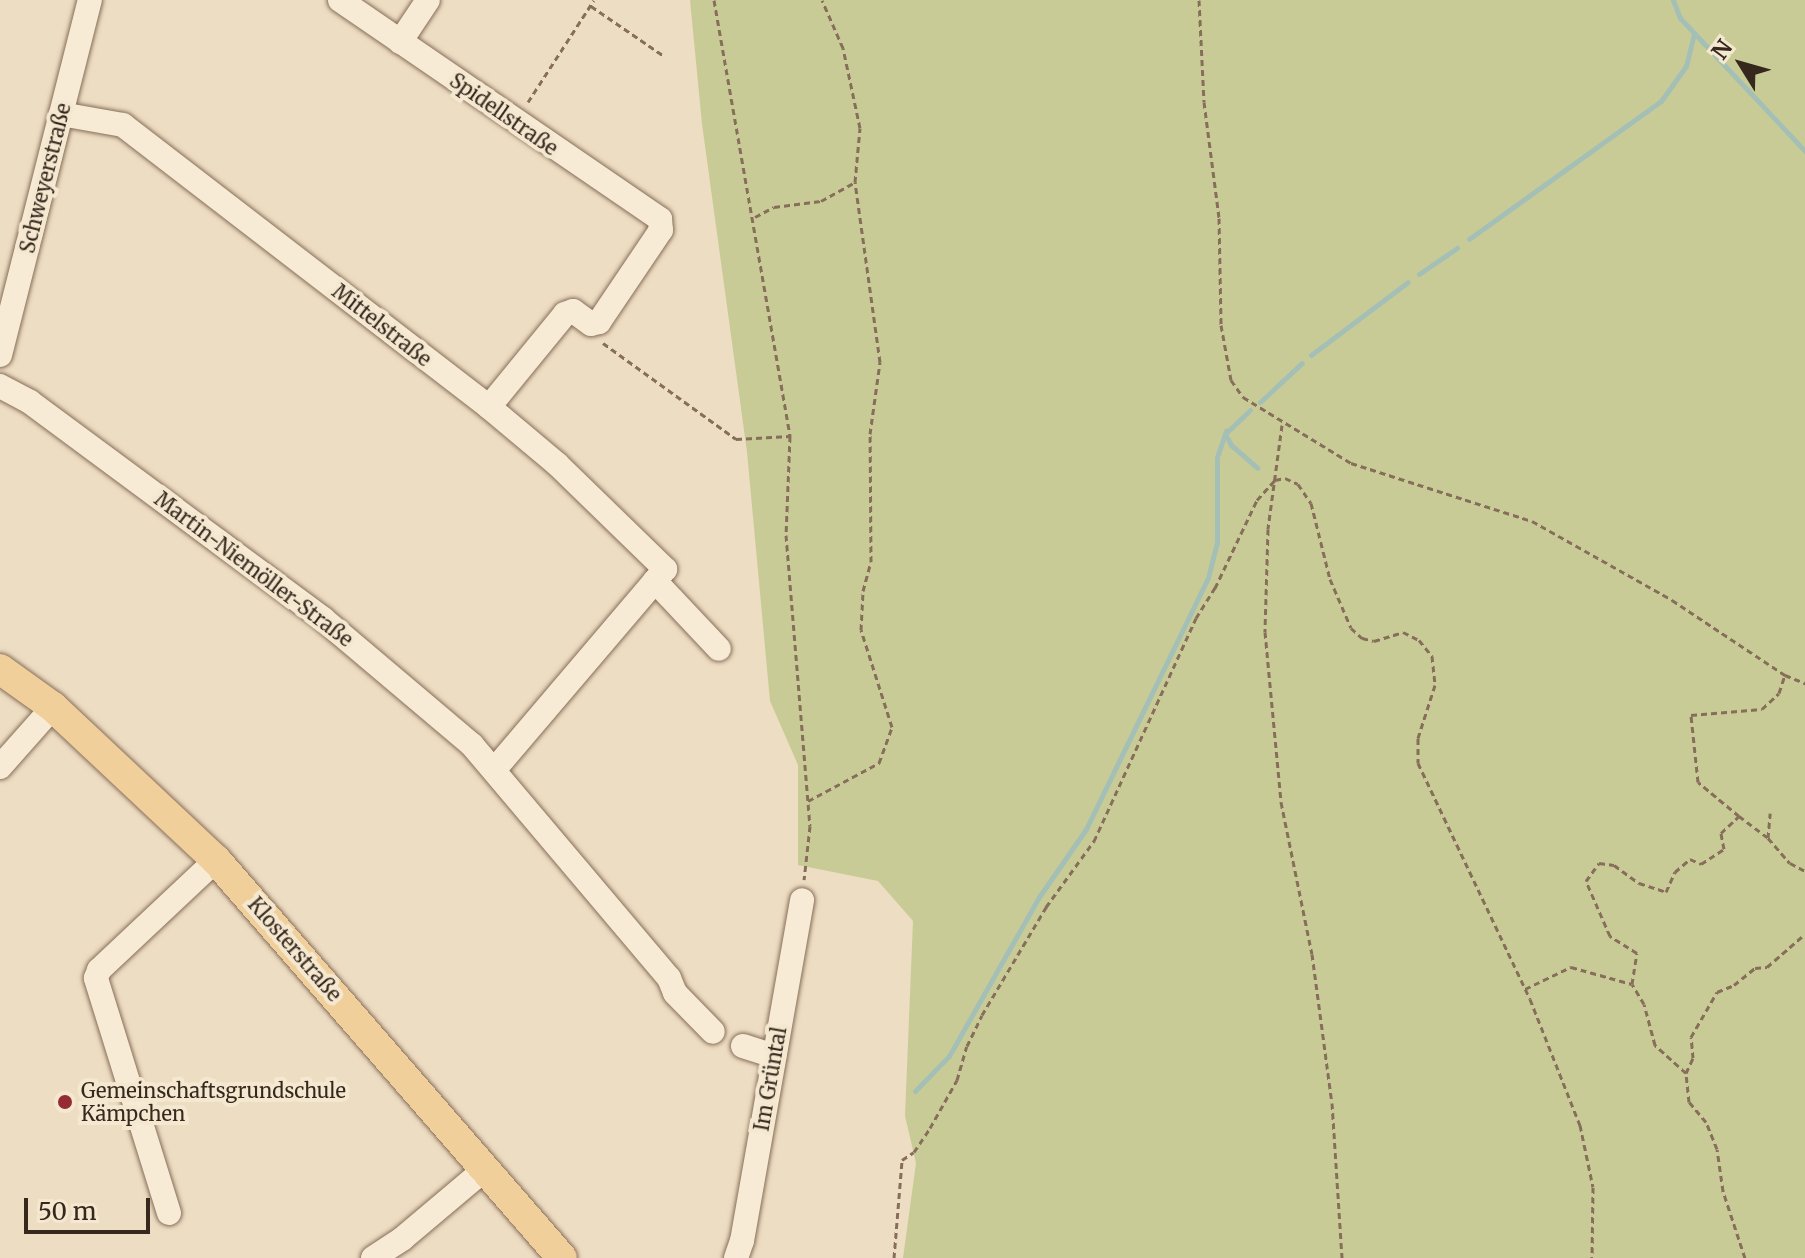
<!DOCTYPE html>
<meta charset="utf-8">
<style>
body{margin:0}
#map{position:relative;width:1805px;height:1258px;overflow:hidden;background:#edddc2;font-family:Merriweather,serif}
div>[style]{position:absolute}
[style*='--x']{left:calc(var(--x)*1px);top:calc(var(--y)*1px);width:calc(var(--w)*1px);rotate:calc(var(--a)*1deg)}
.green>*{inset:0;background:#c9cb96}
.stream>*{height:5px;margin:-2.5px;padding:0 2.5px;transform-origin:2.5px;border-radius:2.5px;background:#a4c0b6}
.path>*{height:3px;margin-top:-1.5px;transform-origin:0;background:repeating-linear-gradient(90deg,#876e5a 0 6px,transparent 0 10px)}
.roads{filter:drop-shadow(0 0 2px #876e5a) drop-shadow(0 0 2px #876e5a)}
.minor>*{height:24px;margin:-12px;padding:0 12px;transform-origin:12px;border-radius:12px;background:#f8ebd5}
.major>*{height:30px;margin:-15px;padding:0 15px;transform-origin:15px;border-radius:15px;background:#f0cf9a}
.dots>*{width:22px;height:22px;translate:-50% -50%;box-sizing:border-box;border:4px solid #f5e8d1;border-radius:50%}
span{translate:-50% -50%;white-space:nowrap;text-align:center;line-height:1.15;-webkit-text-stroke:8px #f5e8d1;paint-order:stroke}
.street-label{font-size:20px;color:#37281e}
.poi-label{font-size:20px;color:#37281e}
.left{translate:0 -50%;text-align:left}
.north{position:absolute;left:1701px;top:24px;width:80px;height:80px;-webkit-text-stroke:6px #f5e8d1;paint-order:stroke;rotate:307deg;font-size:22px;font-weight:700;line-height:32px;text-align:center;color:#37281e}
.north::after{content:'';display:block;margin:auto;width:28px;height:36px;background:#37281e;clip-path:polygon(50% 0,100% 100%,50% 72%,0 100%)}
.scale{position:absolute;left:24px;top:1198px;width:126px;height:36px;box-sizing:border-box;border:4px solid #37281e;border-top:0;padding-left:10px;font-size:24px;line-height:28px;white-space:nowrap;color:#37281e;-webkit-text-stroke:6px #f5e8d1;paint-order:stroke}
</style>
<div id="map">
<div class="green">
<i style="clip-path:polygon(690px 0,1805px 0,1805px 1258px,903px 1258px,916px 1163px,905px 1116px,913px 921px,878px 881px,798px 865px,798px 765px,770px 701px,747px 452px,702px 124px)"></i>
</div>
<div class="stream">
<i style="--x:1673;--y:0;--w:19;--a:69"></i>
<i style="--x:1680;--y:18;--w:183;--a:46.8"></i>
<i style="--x:1469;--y:239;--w:236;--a:-35.7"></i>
<i style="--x:1661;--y:101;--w:43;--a:-54.5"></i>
<i style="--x:1686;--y:66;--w:34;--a:-76"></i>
<i style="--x:1419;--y:274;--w:46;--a:-34.4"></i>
<i style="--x:1311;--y:355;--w:121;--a:-37"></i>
<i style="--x:1260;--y:402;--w:57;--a:-42.9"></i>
<i style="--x:1250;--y:410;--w:35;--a:136"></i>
<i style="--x:1225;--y:434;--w:13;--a:61"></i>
<i style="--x:1231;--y:445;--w:35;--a:41"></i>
<i style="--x:915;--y:1091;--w:49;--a:-45.8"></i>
<i style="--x:949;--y:1056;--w:183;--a:-60.5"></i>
<i style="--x:1039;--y:897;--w:83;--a:-55.3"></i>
<i style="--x:1086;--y:829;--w:279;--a:-64.1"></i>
<i style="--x:1208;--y:578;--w:36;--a:-76"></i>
<i style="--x:1217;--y:543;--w:86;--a:-90"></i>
<i style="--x:1217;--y:457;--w:28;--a:-71"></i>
</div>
<div class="path">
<i style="--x:714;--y:0;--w:443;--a:80.1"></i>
<i style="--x:790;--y:436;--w:99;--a:92.3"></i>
<i style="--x:786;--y:535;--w:292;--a:85.3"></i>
<i style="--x:810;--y:826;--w:54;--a:96.3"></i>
<i style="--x:1199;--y:0;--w:102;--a:87.2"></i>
<i style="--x:1204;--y:102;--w:117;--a:82.6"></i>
<i style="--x:1219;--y:218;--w:107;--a:88.9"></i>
<i style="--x:1221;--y:325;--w:56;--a:79.7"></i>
<i style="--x:1231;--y:380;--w:21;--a:55"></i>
<i style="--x:1243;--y:397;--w:127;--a:31.4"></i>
<i style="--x:1351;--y:463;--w:190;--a:17.8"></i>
<i style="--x:1532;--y:521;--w:161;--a:29.4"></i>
<i style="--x:1672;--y:600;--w:136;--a:33.6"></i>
<i style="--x:1785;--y:675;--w:22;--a:22"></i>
<i style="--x:591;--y:6;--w:88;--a:34.4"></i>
<i style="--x:528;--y:102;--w:121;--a:-57.1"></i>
<i style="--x:755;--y:217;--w:21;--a:-28"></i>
<i style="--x:774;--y:207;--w:47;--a:-7.3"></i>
<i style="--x:821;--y:201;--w:39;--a:-29"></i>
<i style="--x:603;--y:343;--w:164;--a:35.8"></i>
<i style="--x:736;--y:439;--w:54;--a:-3.2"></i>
<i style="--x:1282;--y:425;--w:105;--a:97.7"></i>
<i style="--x:1268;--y:529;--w:103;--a:91.7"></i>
<i style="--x:1265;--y:632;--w:171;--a:84.6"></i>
<i style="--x:1281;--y:802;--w:155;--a:78.5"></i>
<i style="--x:1312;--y:954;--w:150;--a:82.4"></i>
<i style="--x:1332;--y:1103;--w:155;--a:86.3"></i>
<i style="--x:808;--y:801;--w:81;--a:-28.2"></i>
<i style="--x:879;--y:763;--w:38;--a:-70"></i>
<i style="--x:892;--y:727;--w:102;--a:-107.7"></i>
<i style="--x:861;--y:630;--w:39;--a:-87"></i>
<i style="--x:863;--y:591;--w:30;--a:-75"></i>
<i style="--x:871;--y:562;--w:128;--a:-90.4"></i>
<i style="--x:870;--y:434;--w:73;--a:-82.1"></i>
<i style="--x:880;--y:362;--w:182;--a:-97.9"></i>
<i style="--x:855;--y:182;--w:54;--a:-84.7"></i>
<i style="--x:860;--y:128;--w:82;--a:-102"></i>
<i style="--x:843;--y:48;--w:52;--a:-113.6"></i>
<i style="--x:1739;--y:816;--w:53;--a:-140.3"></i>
<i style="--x:1698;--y:782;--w:67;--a:-96"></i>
<i style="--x:1691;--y:715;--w:71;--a:-4.8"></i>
<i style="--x:1762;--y:709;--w:23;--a:-43"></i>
<i style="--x:1779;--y:693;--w:19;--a:-72"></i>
<i style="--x:1768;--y:838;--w:25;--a:-85"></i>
<i style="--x:1525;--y:989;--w:51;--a:-25.6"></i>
<i style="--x:1571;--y:967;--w:63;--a:15.6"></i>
<i style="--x:1686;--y:1073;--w:17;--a:-65"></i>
<i style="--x:1693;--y:1058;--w:21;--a:-95"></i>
<i style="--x:1691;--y:1037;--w:52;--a:-60"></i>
<i style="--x:1717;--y:992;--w:18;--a:-22"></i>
<i style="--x:1734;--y:985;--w:27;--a:-39"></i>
<i style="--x:1755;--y:968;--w:12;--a:-5"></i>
<i style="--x:1767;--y:967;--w:50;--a:-41"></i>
<i style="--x:894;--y:1258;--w:98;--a:-85.3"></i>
<i style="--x:902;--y:1160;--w:14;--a:-34"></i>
<i style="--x:914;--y:1152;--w:29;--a:-56"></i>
<i style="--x:930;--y:1128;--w:55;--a:-60.6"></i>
<i style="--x:957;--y:1080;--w:35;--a:-74"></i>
<i style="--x:967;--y:1046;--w:34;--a:-64"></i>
<i style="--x:982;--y:1015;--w:126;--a:-59.3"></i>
<i style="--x:1046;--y:907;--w:82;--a:-54"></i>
<i style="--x:1094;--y:841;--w:245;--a:-65.4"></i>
<i style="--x:1196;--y:618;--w:36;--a:-58"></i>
<i style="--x:1215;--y:588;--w:98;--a:-64.5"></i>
<i style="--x:1257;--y:500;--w:27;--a:-48"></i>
<i style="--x:1275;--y:480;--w:10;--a:-11"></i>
<i style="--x:1285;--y:478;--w:14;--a:25"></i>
<i style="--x:1298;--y:484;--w:23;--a:56"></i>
<i style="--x:1311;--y:503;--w:78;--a:76"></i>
<i style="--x:1330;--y:579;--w:53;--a:66.8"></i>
<i style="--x:1351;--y:628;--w:15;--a:42"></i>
<i style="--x:1362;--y:638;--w:12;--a:14"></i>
<i style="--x:1374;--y:641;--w:30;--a:-17"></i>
<i style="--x:1403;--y:632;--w:18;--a:27"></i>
<i style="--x:1419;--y:640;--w:21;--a:51"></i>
<i style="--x:1432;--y:656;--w:29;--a:84"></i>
<i style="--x:1435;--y:685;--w:56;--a:107.8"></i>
<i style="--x:1418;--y:738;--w:25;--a:90"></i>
<i style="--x:1418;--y:763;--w:261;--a:64.6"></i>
<i style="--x:1530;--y:999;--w:136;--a:68.4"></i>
<i style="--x:1580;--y:1125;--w:63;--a:78.2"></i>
<i style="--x:1593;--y:1187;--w:71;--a:90.8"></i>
<i style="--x:1745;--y:1258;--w:71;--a:-108.2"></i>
<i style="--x:1723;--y:1191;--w:42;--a:-98.1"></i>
<i style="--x:1717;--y:1149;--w:29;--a:-112"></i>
<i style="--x:1706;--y:1122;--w:26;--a:-130"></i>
<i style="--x:1689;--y:1102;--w:29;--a:-96"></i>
<i style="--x:1686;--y:1073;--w:42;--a:-137.9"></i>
<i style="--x:1655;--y:1045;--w:42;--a:-105"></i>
<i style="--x:1644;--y:1004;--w:23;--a:-121"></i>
<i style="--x:1632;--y:984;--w:31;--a:-81"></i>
<i style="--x:1637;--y:953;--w:32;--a:-148"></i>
<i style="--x:1610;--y:936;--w:60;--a:-113.6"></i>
<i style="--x:1586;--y:881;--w:22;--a:-54"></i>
<i style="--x:1599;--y:863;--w:15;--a:8"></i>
<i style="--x:1614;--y:865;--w:31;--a:36"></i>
<i style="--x:1639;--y:883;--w:28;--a:18"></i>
<i style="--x:1666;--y:892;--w:22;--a:-66"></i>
<i style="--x:1675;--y:872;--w:20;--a:-41"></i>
<i style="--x:1690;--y:859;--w:12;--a:24"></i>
<i style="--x:1701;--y:864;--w:27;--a:-33"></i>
<i style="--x:1724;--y:849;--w:16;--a:-101"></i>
<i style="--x:1721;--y:833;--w:25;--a:-43"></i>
<i style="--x:1739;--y:816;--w:36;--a:37"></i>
<i style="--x:1768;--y:838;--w:33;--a:49"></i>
<i style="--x:1790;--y:863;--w:17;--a:28"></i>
</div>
<div class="roads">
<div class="minor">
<i style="--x:340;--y:0;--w:388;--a:34.4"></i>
<i style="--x:660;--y:219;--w:11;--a:85"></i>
<i style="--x:661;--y:230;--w:111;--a:124"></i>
<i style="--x:599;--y:322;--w:8;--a:166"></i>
<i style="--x:591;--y:324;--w:22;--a:-144"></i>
<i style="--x:573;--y:311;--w:9;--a:159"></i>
<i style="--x:565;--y:314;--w:120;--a:129.3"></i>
<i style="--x:400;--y:42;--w:50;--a:-56.3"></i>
<i style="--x:61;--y:114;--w:63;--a:10.1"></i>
<i style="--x:123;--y:125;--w:462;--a:37.6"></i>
<i style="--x:489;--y:407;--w:89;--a:40"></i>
<i style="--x:557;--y:464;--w:151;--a:44.2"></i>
<i style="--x:665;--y:569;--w:16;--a:130"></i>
<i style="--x:655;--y:581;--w:93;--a:46.7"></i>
<i style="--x:0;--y:355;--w:366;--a:-75.8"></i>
<i style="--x:0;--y:386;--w:34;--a:28"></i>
<i style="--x:30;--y:402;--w:365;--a:36.5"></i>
<i style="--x:323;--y:619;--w:195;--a:40.2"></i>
<i style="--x:472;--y:745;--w:305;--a:49.8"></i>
<i style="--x:669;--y:978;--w:16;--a:68"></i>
<i style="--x:675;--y:993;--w:54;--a:45.7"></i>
<i style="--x:0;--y:767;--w:80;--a:-48.5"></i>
<i style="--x:495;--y:769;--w:247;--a:-49.6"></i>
<i style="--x:743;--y:1046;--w:33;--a:18"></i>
<i style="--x:169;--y:1213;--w:246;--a:-107.3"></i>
<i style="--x:96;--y:978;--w:9;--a:-69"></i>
<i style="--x:99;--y:970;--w:161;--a:-43.2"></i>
<i style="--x:373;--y:1258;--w:35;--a:-33"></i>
<i style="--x:402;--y:1239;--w:109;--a:-40.1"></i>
<i style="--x:736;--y:1258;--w:18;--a:-71"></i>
<i style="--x:742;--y:1241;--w:346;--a:-80"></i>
</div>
<div class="major">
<i style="--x:0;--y:669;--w:65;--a:35.6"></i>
<i style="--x:53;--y:707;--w:224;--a:43.2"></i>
<i style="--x:216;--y:860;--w:527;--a:49"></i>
</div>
</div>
<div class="dots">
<i style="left:65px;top:1102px;background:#952b33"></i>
</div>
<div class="street-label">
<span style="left:504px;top:114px;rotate:35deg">Spidellstraße</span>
<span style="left:45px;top:178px;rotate:-76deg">Schweyerstraße</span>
<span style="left:382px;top:325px;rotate:38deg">Mittelstraße</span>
<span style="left:254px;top:569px;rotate:37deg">Martin-Niemöller-Straße</span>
<span style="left:295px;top:949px;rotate:49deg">Klosterstraße</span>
<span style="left:770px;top:1079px;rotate:-80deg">Im Grüntal</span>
</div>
<div class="poi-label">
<span class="left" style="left:81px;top:1102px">Gemeinschaftsgrundschule<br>Kämpchen</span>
</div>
<div class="north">N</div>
<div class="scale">50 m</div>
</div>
